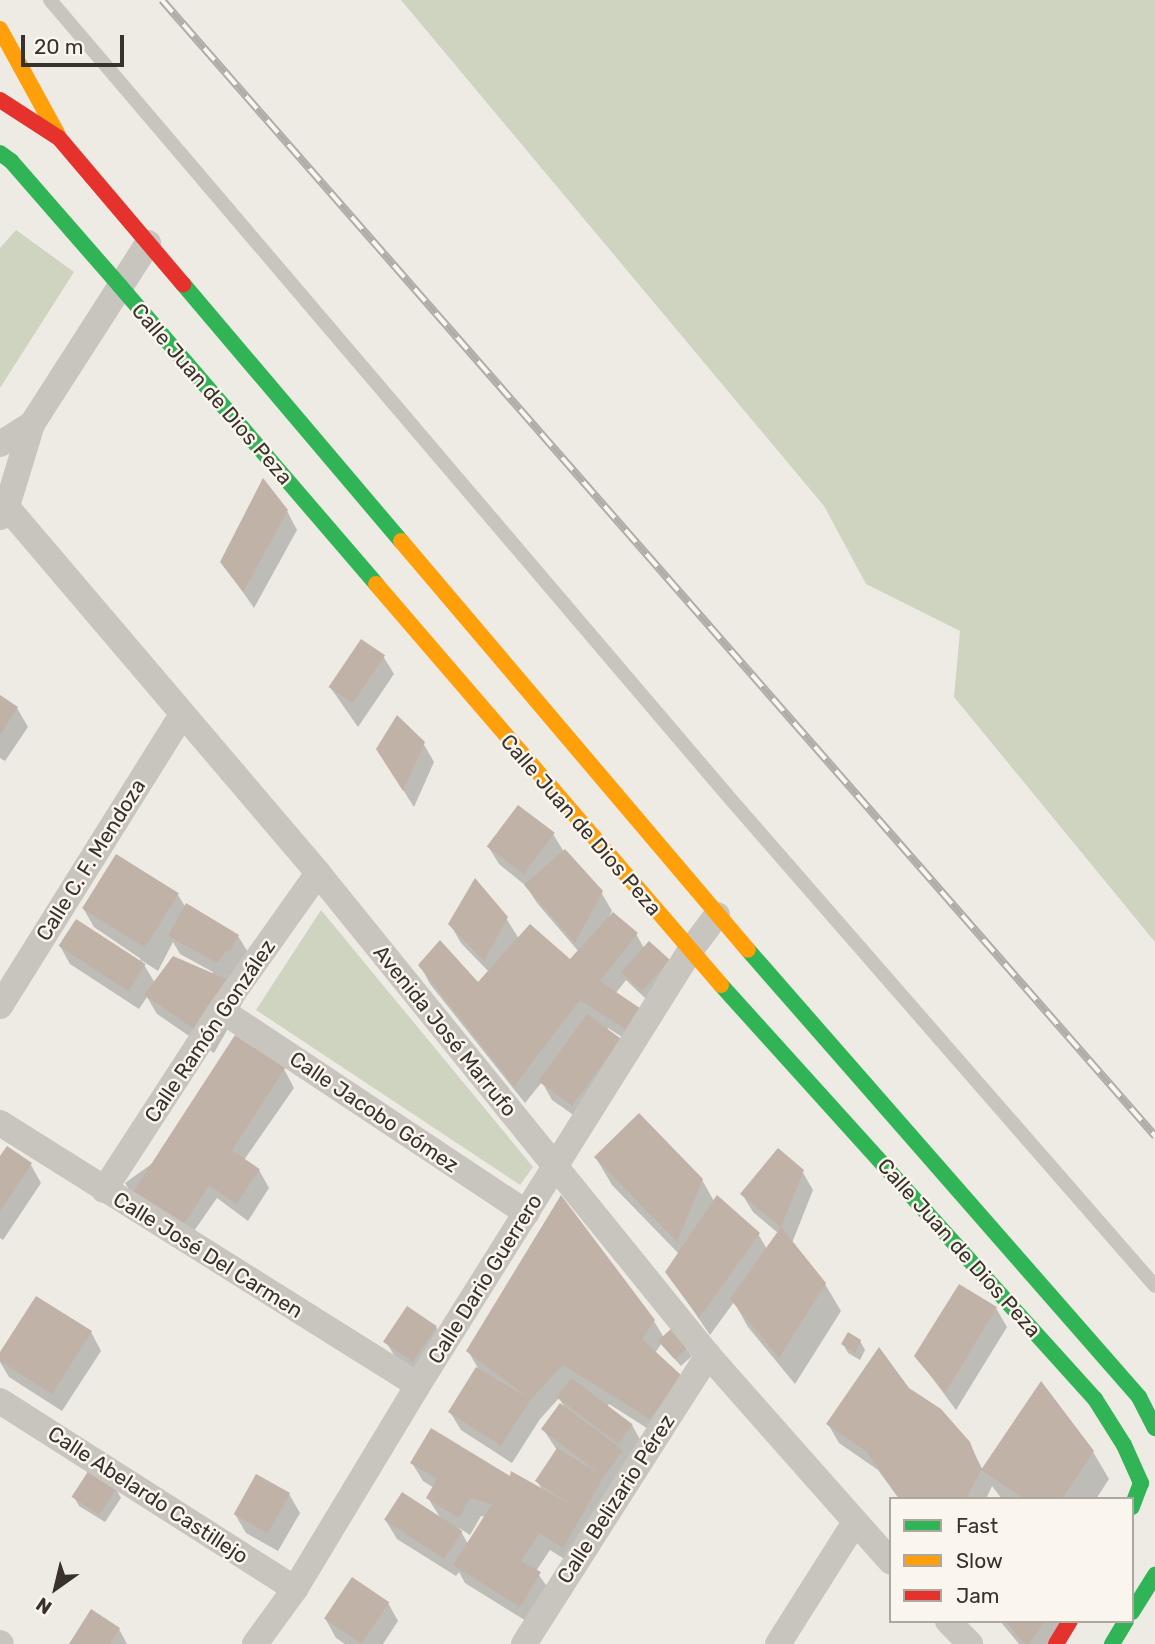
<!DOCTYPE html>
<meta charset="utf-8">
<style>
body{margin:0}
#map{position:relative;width:1155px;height:1644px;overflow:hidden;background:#eeebe5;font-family:Rubik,sans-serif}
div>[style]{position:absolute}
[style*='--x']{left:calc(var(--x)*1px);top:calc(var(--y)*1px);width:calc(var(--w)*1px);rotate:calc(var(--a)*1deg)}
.green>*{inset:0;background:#ced4c0}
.shadow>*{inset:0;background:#0003}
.building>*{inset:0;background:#c1b2a7;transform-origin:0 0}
.lane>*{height:14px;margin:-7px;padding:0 7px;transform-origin:7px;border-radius:7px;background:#c8c4be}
.street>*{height:26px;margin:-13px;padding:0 13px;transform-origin:13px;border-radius:13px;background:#c8c4be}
.fast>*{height:16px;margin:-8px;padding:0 8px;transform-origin:8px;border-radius:8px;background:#30b455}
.slow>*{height:16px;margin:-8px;padding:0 8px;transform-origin:8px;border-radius:8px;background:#ff9f0a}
.jam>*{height:16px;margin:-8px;padding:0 8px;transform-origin:8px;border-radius:8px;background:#e5322d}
.rail>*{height:8px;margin-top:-4px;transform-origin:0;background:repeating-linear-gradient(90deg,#faf6ee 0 16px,#b0aca8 0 32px);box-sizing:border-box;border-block:2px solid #b0aca8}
span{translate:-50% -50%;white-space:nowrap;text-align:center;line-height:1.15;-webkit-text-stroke:5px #faf6ee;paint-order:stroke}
.street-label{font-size:21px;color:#39312b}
.legend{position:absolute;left:889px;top:1497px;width:245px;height:126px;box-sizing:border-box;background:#faf6ee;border:2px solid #ada7a0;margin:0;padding:9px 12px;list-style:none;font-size:21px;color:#39312b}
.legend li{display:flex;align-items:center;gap:14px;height:35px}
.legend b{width:35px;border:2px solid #ada7a0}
.north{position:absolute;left:21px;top:1553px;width:70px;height:70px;-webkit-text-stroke:5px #faf6ee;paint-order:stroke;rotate:214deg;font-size:19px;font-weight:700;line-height:28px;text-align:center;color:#39312b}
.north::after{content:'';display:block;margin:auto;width:24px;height:32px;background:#39312b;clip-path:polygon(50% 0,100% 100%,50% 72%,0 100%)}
.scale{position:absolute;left:21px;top:35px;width:103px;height:32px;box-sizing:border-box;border:4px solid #39312b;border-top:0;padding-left:9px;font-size:21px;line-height:24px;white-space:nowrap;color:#39312b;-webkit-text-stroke:5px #faf6ee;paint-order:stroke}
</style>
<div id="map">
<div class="green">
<i style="clip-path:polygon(401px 0,1155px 0,1155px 942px,954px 697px,960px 631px,866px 584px,824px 506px)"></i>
<i style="clip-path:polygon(16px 230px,74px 272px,0 388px,0 248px)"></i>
<i style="clip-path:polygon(321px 910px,533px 1167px,520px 1185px,256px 1010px)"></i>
</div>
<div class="shadow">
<i style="clip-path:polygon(287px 511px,297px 530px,254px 608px,222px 562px)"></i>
<i style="clip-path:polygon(383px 656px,394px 674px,358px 727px,330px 687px)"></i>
<i style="clip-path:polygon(0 697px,17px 708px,28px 727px,5px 761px,0 758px)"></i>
<i style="clip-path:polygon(423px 743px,434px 762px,414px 807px,389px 768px)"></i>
<i style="clip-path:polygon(553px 834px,564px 852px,601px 892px,612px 911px,608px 919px,636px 934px,644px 948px,668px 961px,646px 999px,626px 980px,615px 994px,641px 1049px,608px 1028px,606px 1031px,620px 1040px,585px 1123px,552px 1100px,542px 1082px,525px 1103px,430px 984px,420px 965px,478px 984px,489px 972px,461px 943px,450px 924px,506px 918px,519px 939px,570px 962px,579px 952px,537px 903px,526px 886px,499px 864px,488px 846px)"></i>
<i style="clip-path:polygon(evenodd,178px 895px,186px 908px,238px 936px,249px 954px,232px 984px,243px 1002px,214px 1053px,157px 1014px,147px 997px,139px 1009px,70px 964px,60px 946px,139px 962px,141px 959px,94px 927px,83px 908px,178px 895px,173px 942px,180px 954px,213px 972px,212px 975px,155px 983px,141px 960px,158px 971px,173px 942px)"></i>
<i style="clip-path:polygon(284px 1069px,294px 1088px,244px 1160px,259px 1170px,269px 1188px,248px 1221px,217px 1198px,189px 1238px,136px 1201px,125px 1183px)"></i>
<i style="clip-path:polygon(596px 1158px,702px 1180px,714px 1201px,758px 1234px,767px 1249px,778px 1233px,753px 1212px,742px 1194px,802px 1171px,813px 1190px,792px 1243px,825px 1284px,841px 1311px,795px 1384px,748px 1327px,734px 1302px,710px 1335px,667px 1272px,679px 1254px,612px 1185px)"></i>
<i style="clip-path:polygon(0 1159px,31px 1165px,41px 1183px,3px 1240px,0 1238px)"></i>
<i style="clip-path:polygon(996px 1308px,1007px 1327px,956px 1410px,916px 1356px)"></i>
<i style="clip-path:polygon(evenodd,654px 1321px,664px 1338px,672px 1331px,692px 1356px,681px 1366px,661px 1344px,655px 1353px,681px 1377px,661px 1437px,609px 1404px,607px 1407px,632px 1425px,642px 1443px,574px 1565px,550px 1550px,536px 1571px,551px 1592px,531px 1624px,465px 1583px,459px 1572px,456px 1576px,397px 1539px,386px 1521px,441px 1519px,428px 1498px,434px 1488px,423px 1481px,412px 1463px,511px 1478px,543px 1491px,537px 1481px,557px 1450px,543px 1429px,566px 1410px,559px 1398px,540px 1419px,512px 1463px,461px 1430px,450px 1412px,478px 1368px,468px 1351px,654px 1321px,481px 1516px,486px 1517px,468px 1544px,459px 1528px,470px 1535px,481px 1516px)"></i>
<i style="clip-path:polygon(436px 1327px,447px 1345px,425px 1379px,397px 1360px,386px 1342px)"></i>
<i style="clip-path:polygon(91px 1332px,101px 1351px,62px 1411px,9px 1377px,0 1362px,0 1356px)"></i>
<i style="clip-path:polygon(860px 1341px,865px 1350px,860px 1360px,848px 1353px,843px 1344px)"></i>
<i style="clip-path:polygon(908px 1389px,969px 1443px,983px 1470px,1093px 1452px,1109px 1479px,1096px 1499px,1002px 1499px,992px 1486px,986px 1499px,899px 1499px,878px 1470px,839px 1443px,828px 1424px)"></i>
<i style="clip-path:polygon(116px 1489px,121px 1498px,105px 1522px,79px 1506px,74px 1497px)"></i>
<i style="clip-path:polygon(289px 1494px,300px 1513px,278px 1551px,246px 1533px,235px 1514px)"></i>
<i style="clip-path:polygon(388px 1603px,398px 1621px,383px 1644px,345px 1644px,336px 1638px,326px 1620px)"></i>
<i style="clip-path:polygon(1000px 1621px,1079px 1621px,1063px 1644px,1019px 1644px)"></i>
<i style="clip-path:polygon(119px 1629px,127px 1644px,71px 1644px)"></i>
</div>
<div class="building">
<i style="clip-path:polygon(263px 478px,288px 510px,243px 592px,220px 562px)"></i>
<i style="left:361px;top:639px;width:29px;height:58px;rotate:34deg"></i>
<i style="clip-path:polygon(0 695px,18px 707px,0 735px)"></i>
<i style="clip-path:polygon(397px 715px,425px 742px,403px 791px,376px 749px)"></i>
<i style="left:518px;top:805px;width:46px;height:52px;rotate:37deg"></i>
<i style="clip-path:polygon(565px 849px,603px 891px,575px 943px,524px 885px)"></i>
<i style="left:116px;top:854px;width:74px;height:64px;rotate:32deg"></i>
<i style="clip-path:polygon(475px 878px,508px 917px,484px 961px,448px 924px)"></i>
<i style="clip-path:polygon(186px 903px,239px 935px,230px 951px,226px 951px,217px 963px,168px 936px)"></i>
<i style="clip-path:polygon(613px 912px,638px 933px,600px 981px,644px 1011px,630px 1032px,580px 1000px,514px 1086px,418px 965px,440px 940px,478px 982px,530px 924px,570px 959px)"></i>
<i style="left:76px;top:919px;width:83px;height:32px;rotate:33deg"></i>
<i style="left:649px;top:941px;width:28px;height:42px;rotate:42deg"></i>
<i style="clip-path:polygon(173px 956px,233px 982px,203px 1035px,144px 995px)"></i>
<i style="left:587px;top:1014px;width:42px;height:83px;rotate:36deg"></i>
<i style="left:235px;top:1035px;width:60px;height:186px;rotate:33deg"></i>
<i style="clip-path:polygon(639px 1113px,703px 1179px,677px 1242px,594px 1157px)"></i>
<i style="clip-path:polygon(7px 1146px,32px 1163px,0 1211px,0 1156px)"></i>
<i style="clip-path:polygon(778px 1148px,804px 1170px,781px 1227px,740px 1194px)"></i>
<i style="left:230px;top:1149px;width:36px;height:42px;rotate:34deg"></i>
<i style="clip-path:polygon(561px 1195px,655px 1320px,642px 1339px,682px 1376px,650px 1419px,563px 1365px,530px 1400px,501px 1446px,448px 1412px,476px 1367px,528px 1398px,466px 1351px)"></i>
<i style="clip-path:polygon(717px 1195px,760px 1233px,699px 1318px,665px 1272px)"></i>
<i style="clip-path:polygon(781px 1227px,826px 1283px,779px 1358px,730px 1299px)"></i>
<i style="clip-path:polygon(959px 1284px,997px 1307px,945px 1393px,914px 1356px)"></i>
<i style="clip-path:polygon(36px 1296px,92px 1331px,52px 1394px,0 1361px,0 1352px)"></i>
<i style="left:407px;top:1306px;width:36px;height:43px;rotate:34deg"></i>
<i style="left:672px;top:1328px;width:25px;height:19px;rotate:48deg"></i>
<i style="clip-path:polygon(848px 1332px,861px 1340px,855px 1353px,841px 1344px)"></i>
<i style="clip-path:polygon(879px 1347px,909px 1388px,941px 1409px,970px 1442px,981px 1470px,966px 1499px,900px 1499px,866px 1451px,826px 1424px)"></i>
<i style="left:571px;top:1378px;width:77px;height:24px;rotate:37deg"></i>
<i style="clip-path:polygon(1041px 1381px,1094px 1451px,1062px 1499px,1025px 1499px,981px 1470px)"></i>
<i style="clip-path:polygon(560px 1403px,623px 1450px,604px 1476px,563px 1548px,523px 1523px,539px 1534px,521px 1561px,541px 1572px,520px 1607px,453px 1565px,492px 1504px,470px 1498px,459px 1518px,426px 1498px,437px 1479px,410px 1463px,431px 1428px,510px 1476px,511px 1471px,573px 1506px,535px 1481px,557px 1448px,600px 1474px,541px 1429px)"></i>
<i style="left:89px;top:1470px;width:33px;height:32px;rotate:33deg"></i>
<i style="left:256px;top:1474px;width:39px;height:46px;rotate:29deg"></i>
<i style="left:402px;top:1492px;width:72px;height:33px;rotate:33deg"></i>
<i style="left:352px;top:1577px;width:45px;height:50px;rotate:34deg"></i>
<i style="clip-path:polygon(91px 1609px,120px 1628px,110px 1644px,69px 1644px)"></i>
<i style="clip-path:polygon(1005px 1621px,1045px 1621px,1029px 1644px,1025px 1644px)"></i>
</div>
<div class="lane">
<i style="--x:50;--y:0;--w:1044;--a:49.58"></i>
<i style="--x:727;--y:795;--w:651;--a:48.92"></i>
</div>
<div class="street">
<i style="--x:0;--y:444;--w:38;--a:-32"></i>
<i style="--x:0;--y:499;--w:491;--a:49.6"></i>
<i style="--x:318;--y:873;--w:620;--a:51.02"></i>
<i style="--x:708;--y:1355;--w:276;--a:48.5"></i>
<i style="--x:0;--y:517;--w:13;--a:-58"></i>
<i style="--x:7;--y:506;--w:86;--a:-73"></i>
<i style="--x:32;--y:424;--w:215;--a:-57.3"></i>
<i style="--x:0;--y:1006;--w:343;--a:-58"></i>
<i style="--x:221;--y:1010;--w:367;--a:33.6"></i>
<i style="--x:0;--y:1123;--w:493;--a:32.1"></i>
<i style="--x:104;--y:1190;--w:215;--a:-57"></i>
<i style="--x:221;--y:1010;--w:168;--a:-54.7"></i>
<i style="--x:0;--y:1401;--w:350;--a:32.5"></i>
<i style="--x:948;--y:1621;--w:32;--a:46"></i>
<i style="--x:0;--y:1643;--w:1;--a:45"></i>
<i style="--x:255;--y:1644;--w:68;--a:-54"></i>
<i style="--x:295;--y:1589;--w:238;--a:-58.9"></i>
<i style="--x:418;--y:1385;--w:512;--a:-57.92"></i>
<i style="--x:690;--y:951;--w:45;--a:-53.1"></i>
<i style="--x:524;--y:1644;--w:343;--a:-57.5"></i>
<i style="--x:778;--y:1644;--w:142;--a:-57.7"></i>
</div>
<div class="fast">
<i style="--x:0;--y:153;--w:14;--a:36"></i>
<i style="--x:11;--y:161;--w:166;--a:48.9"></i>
<i style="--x:120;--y:286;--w:393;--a:49.3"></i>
<i style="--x:183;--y:284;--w:337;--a:49.7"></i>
<i style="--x:748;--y:950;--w:594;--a:48.82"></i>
<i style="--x:1139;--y:1397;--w:35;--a:63"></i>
<i style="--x:721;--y:985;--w:558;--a:47.91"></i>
<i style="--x:1095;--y:1399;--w:54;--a:57.8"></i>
<i style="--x:1124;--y:1445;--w:42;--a:65.9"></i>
<i style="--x:1141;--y:1483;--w:26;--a:111"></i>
<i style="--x:1132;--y:1612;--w:44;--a:-58.1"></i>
<i style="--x:1112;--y:1644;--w:27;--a:-59"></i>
</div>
<div class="slow">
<i style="--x:0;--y:29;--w:119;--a:61.3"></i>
<i style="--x:401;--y:541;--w:536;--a:49.69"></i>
<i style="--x:376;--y:584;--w:529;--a:49.29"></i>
</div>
<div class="jam">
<i style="--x:0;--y:100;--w:70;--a:32.8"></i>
<i style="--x:59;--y:138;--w:192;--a:49.7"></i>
<i style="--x:1056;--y:1644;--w:27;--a:-59"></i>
</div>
<div class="rail">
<i style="--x:162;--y:0;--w:1509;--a:48.84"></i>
</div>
<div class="street-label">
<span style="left:212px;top:394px;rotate:49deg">Calle Juan de Dios Peza</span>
<span style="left:581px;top:825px;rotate:49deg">Calle Juan de Dios Peza</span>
<span style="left:91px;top:860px;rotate:-58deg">Calle C. F. Mendoza</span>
<span style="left:210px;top:1031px;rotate:-56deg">Calle Ramón González</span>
<span style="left:445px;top:1031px;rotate:51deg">Avenida José Marrufo</span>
<span style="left:374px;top:1112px;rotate:34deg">Calle Jacobo Gómez</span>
<span style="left:959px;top:1248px;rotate:48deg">Calle Juan de Dios Peza</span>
<span style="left:208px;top:1255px;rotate:32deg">Calle José Del Carmen</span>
<span style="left:485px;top:1279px;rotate:-58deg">Calle Dario Guerrero</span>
<span style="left:148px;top:1495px;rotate:33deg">Calle Abelardo Castillejo</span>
<span style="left:616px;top:1499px;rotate:-57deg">Calle Belizario Pérez</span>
</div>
<ul class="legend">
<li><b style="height:9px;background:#30b455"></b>Fast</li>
<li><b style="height:9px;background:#ff9f0a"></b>Slow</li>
<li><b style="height:9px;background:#e5322d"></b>Jam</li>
</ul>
<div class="north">N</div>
<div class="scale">20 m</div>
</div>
